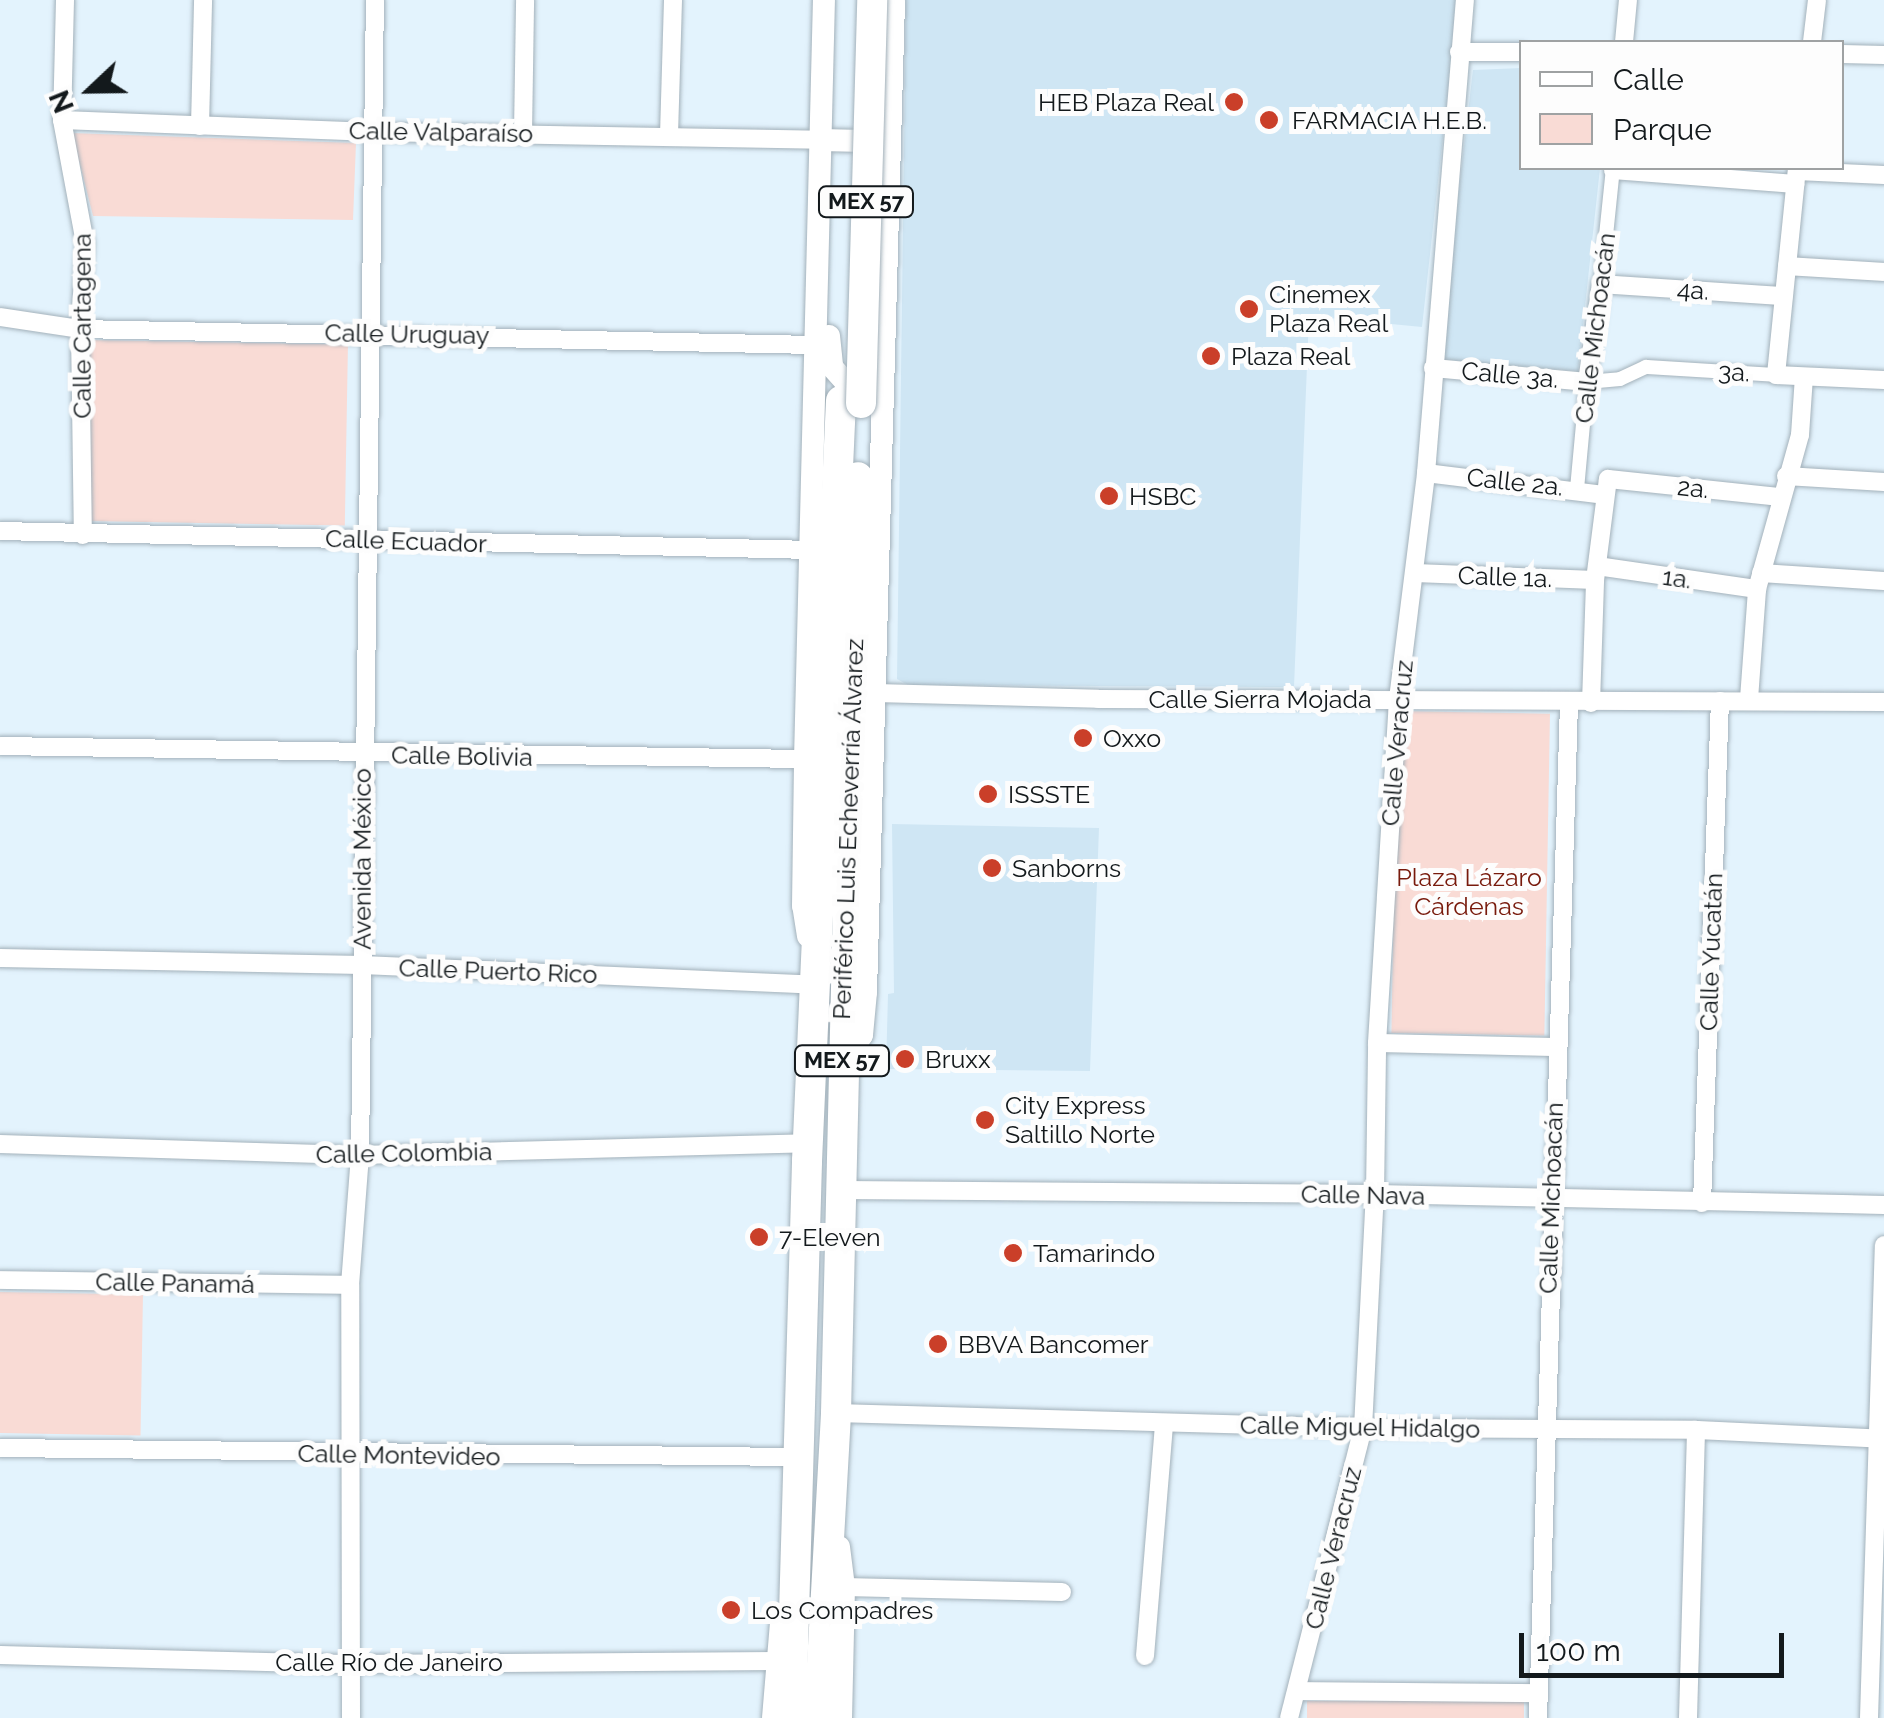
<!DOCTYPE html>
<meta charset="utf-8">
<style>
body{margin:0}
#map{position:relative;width:1884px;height:1718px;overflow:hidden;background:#e3f3fd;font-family:Raleway,sans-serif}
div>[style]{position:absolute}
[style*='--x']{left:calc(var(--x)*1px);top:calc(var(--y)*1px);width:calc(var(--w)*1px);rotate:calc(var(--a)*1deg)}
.built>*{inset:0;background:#cfe6f4}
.green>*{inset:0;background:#f9dbd5;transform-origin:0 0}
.roads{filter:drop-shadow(0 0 2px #a3b1ba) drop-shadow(0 0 2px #a3b1ba)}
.pedestrian>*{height:14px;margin:-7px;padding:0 7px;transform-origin:7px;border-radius:7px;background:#fff}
.minor>*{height:18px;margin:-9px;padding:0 9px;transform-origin:9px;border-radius:9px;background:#fff}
.tertiary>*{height:22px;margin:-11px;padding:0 11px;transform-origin:11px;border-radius:11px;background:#fff}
.trunk>*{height:30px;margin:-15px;padding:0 15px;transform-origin:15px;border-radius:15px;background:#fff}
.bridges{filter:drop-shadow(0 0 2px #a3b1ba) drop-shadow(0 0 2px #a3b1ba)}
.trunk-bridge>*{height:30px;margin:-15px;padding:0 15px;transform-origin:15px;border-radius:15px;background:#fff}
.dots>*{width:28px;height:28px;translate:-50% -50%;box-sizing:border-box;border:5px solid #fdfdfd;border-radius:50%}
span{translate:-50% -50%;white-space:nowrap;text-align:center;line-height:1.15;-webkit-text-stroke:10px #fdfdfd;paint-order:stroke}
.shield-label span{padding:2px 8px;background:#fdfdfd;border:2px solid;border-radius:8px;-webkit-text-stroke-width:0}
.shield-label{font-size:22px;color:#13191c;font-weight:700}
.poi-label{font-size:25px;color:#13191c}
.right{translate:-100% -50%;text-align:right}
.left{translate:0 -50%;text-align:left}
.street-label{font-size:25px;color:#13191c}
.park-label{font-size:25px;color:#781a0c}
.legend{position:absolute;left:1519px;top:40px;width:325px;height:130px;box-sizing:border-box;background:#fdfdfd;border:2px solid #9fa2a3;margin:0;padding:12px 18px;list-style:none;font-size:30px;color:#13191c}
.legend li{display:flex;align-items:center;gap:20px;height:50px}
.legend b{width:50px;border:2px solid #9fa2a3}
.north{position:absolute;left:40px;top:40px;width:100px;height:100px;-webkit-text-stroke:8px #fdfdfd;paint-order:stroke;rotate:248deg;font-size:28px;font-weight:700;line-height:40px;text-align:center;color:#13191c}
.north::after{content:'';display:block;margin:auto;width:35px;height:45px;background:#13191c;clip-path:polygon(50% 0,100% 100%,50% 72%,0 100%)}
.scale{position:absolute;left:1519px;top:1633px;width:265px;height:45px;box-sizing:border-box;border:5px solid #13191c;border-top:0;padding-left:12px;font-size:30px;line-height:35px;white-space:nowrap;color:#13191c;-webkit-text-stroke:8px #fdfdfd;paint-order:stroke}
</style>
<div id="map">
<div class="built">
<i style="clip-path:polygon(906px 0,1458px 0,1422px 327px,1309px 316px,1294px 687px,908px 685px,897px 679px)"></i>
<i style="clip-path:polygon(1521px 68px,1522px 168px,1600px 168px,1578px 371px,1439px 359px,1473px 70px)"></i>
<i style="clip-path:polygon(892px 824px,1099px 828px,1090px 1071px,886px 1069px,888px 994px,894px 993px)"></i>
</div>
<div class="green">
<i style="clip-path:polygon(72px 133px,356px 143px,353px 220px,93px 216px)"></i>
<i style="left:89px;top:340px;width:259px;height:181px;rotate:1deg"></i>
<i style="left:1397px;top:711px;width:153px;height:322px;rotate:1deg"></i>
<i style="left:0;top:1292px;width:143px;height:141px;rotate:1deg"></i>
<i style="left:1307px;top:1701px;width:217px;height:18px"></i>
</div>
<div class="roads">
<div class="pedestrian">
<i style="--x:1601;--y:284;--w:117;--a:-84.1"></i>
<i style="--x:1577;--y:489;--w:107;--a:-84.7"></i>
<i style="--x:1587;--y:382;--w:33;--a:-5"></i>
<i style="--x:1620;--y:379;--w:29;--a:-25"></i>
<i style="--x:1646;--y:367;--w:130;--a:3.5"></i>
</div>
<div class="minor">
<i style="--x:65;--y:0;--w:120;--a:91.4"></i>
<i style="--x:62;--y:120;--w:125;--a:79.4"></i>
<i style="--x:85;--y:243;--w:86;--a:93.3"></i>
<i style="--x:80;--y:329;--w:206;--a:89.2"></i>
<i style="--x:1624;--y:42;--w:42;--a:-84.6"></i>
<i style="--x:1812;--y:42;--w:42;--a:-83.2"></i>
<i style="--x:1459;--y:52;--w:63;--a:0"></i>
<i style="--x:1842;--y:54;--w:42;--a:1.4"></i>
<i style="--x:62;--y:120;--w:311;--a:2.2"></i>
<i style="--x:373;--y:132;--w:447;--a:1"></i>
<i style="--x:200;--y:126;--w:126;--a:-88.6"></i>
<i style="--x:523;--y:133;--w:133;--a:-89.1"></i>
<i style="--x:669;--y:135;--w:135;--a:-88.3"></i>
<i style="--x:1797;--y:168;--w:208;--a:95.8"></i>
<i style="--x:1776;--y:375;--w:108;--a:2.7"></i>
<i style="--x:1613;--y:170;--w:183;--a:4.4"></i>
<i style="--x:1797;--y:171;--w:87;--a:2.6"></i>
<i style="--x:1787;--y:266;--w:97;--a:3.5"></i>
<i style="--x:0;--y:317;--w:81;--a:8.5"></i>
<i style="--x:80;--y:329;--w:736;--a:1.25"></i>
<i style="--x:1433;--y:368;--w:155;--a:5.2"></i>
<i style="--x:1587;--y:382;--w:99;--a:-81.9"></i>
<i style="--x:1601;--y:284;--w:183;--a:3.8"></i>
<i style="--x:1426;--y:473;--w:179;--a:7"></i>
<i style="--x:1786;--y:476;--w:98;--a:3.5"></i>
<i style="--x:0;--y:531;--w:812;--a:1.34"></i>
<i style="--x:1597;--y:566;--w:162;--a:8.2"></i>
<i style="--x:1415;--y:573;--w:180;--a:2.2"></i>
<i style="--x:1761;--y:573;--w:123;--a:3.7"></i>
<i style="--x:875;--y:693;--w:223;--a:1.5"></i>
<i style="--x:1098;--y:699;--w:786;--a:0.22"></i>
<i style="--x:1749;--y:699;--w:110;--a:-85.8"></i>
<i style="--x:1757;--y:589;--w:160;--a:-74.4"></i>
<i style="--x:1800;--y:435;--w:58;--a:-86.1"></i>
<i style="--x:1591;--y:703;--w:123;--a:-88.1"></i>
<i style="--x:1595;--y:580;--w:102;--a:-82.7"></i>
<i style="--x:1608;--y:479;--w:172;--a:6"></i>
<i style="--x:0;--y:746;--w:805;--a:0.93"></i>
<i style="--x:0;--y:958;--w:362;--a:1.1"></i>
<i style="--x:362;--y:965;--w:454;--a:2.5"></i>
<i style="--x:1377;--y:1043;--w:178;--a:1.3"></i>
<i style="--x:0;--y:1144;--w:360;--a:1.8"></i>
<i style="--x:360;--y:1155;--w:447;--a:-1.5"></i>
<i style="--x:842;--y:1190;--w:533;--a:0.43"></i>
<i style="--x:1375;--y:1194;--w:509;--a:1.24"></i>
<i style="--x:1702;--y:1203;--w:502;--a:-87.95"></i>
<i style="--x:0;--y:1280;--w:350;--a:0.8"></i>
<i style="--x:836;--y:1413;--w:527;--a:1.63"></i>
<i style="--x:1363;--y:1428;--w:333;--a:0.3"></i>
<i style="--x:1696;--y:1430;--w:188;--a:2.7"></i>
<i style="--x:0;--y:1448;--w:798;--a:0.65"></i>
<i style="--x:844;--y:1587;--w:218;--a:1.3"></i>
<i style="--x:0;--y:1655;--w:352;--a:1.5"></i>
<i style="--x:352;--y:1664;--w:425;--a:-0.4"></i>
<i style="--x:1145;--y:1656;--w:233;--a:-85.3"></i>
<i style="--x:1297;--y:1691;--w:242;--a:0.5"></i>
<i style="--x:351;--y:1718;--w:433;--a:-90.1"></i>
<i style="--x:350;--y:1285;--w:130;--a:-85.6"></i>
<i style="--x:360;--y:1155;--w:1155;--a:-89.26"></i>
<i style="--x:1289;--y:1718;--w:299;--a:-75.7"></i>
<i style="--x:1363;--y:1428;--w:234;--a:-87.1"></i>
<i style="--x:1375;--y:1194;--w:151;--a:-89.2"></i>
<i style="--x:1377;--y:1043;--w:345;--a:-86.5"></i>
<i style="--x:1398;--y:699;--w:228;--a:-82.9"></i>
<i style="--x:1426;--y:473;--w:475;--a:-85.3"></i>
<i style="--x:1538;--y:1718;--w:1016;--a:-88.25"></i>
<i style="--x:1688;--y:1718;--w:288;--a:-88.4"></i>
<i style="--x:1869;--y:1718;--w:473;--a:-88.2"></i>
</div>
<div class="tertiary">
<i style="--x:820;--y:140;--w:45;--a:1.3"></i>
<i style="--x:865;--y:141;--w:15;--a:67"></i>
<i style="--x:829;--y:336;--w:31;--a:84"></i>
<i style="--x:832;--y:367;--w:25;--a:48"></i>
<i style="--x:849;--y:386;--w:26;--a:31"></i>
<i style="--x:808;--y:936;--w:30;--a:-99"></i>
<i style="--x:803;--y:906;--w:147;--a:-89.2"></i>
<i style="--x:805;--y:759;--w:759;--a:-88.57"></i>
<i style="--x:845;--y:1061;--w:31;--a:-57"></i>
<i style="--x:862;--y:1035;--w:43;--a:-84.7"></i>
<i style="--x:866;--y:992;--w:992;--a:-88.38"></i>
<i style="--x:839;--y:1547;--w:40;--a:82.9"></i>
<i style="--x:844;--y:1587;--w:131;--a:91.3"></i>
<i style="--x:773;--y:1718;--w:95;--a:-85.2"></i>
</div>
<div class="trunk">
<i style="--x:791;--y:1718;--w:557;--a:-88.35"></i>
<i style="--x:807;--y:1161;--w:761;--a:-87.44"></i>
<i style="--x:819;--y:1718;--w:305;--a:-86.8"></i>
<i style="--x:836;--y:1413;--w:936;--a:-88.65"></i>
</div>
</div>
<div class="bridges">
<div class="trunk-bridge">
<i style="--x:861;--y:403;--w:403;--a:-88.4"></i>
</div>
</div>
<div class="dots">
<i style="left:1234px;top:102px;background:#ca3f29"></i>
<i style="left:1269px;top:120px;background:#ca3f29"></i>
<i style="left:1249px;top:309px;background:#ca3f29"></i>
<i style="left:1211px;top:356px;background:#ca3f29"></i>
<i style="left:1109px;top:496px;background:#ca3f29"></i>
<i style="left:1083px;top:738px;background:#ca3f29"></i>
<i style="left:988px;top:794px;background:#ca3f29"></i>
<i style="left:992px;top:868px;background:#ca3f29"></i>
<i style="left:905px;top:1059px;background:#ca3f29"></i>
<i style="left:985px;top:1120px;background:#ca3f29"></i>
<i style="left:759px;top:1237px;background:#ca3f29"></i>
<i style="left:1013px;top:1253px;background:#ca3f29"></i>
<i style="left:938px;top:1344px;background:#ca3f29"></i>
<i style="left:731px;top:1610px;background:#ca3f29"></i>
</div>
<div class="shield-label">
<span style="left:866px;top:202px">MEX 57</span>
<span style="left:842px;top:1061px">MEX 57</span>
</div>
<div class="poi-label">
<span class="right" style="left:1214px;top:102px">HEB Plaza Real</span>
<span class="left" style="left:1292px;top:120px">FARMACIA H.E.B.</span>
<span class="left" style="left:1269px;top:309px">Cinemex<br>Plaza Real</span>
<span class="left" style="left:1231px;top:356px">Plaza Real</span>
<span class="left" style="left:1129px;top:496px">HSBC</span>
<span class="left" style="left:1103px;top:738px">Oxxo</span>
<span class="left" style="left:1008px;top:794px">ISSSTE</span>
<span class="left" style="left:1012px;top:868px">Sanborns</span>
<span class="left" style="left:925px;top:1059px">Bruxx</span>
<span class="left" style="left:1005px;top:1120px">City Express<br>Saltillo Norte</span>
<span class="left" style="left:779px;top:1237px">7-Eleven</span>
<span class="left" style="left:1033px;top:1253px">Tamarindo</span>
<span class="left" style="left:958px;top:1344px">BBVA Bancomer</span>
<span class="left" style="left:751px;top:1610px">Los Compadres</span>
</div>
<div class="street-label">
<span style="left:441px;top:132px;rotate:1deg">Calle Valparaíso</span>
<span style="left:1693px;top:290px;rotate:4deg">4a.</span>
<span style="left:82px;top:326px;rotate:-90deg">Calle Cartagena</span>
<span style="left:1595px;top:328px;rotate:-83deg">Calle Michoacán</span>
<span style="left:407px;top:334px;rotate:1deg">Calle Uruguay</span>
<span style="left:1734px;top:372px;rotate:3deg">3a.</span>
<span style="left:1510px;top:375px;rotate:5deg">Calle 3a.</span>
<span style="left:1515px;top:482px;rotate:6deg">Calle 2a.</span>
<span style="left:1693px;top:488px;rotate:6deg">2a.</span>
<span style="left:406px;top:541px;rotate:2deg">Calle Ecuador</span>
<span style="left:1505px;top:577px;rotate:2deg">Calle 1a.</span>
<span style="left:1677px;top:578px;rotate:8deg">1a.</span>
<span style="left:1260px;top:699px">Calle Sierra Mojada</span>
<span style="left:1397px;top:743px;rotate:-85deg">Calle Veracruz</span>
<span style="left:462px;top:756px;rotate:1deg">Calle Bolivia</span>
<span style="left:848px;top:829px;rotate:-88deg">Periférico Luis Echeverría Álvarez</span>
<span style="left:362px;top:859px;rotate:-90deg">Avenida México</span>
<span style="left:1711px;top:952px;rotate:-88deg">Calle Yucatán</span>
<span style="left:498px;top:971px;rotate:2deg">Calle Puerto Rico</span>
<span style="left:404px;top:1153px;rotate:-1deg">Calle Colombia</span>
<span style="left:1363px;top:1195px;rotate:1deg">Calle Nava</span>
<span style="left:1551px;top:1198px;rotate:-88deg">Calle Michoacán</span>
<span style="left:175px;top:1283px;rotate:1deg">Calle Panamá</span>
<span style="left:1360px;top:1427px;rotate:1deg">Calle Miguel Hidalgo</span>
<span style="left:399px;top:1455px;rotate:1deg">Calle Montevideo</span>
<span style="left:1333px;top:1548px;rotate:-76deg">Calle Veracruz</span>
<span style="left:389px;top:1662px">Calle Río de Janeiro</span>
</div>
<div class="park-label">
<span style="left:1469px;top:892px">Plaza Lázaro<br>Cárdenas</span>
</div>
<ul class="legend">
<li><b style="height:12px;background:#fff"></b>Calle</li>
<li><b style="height:28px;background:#f9dbd5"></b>Parque</li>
</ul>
<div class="north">N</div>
<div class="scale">100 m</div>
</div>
